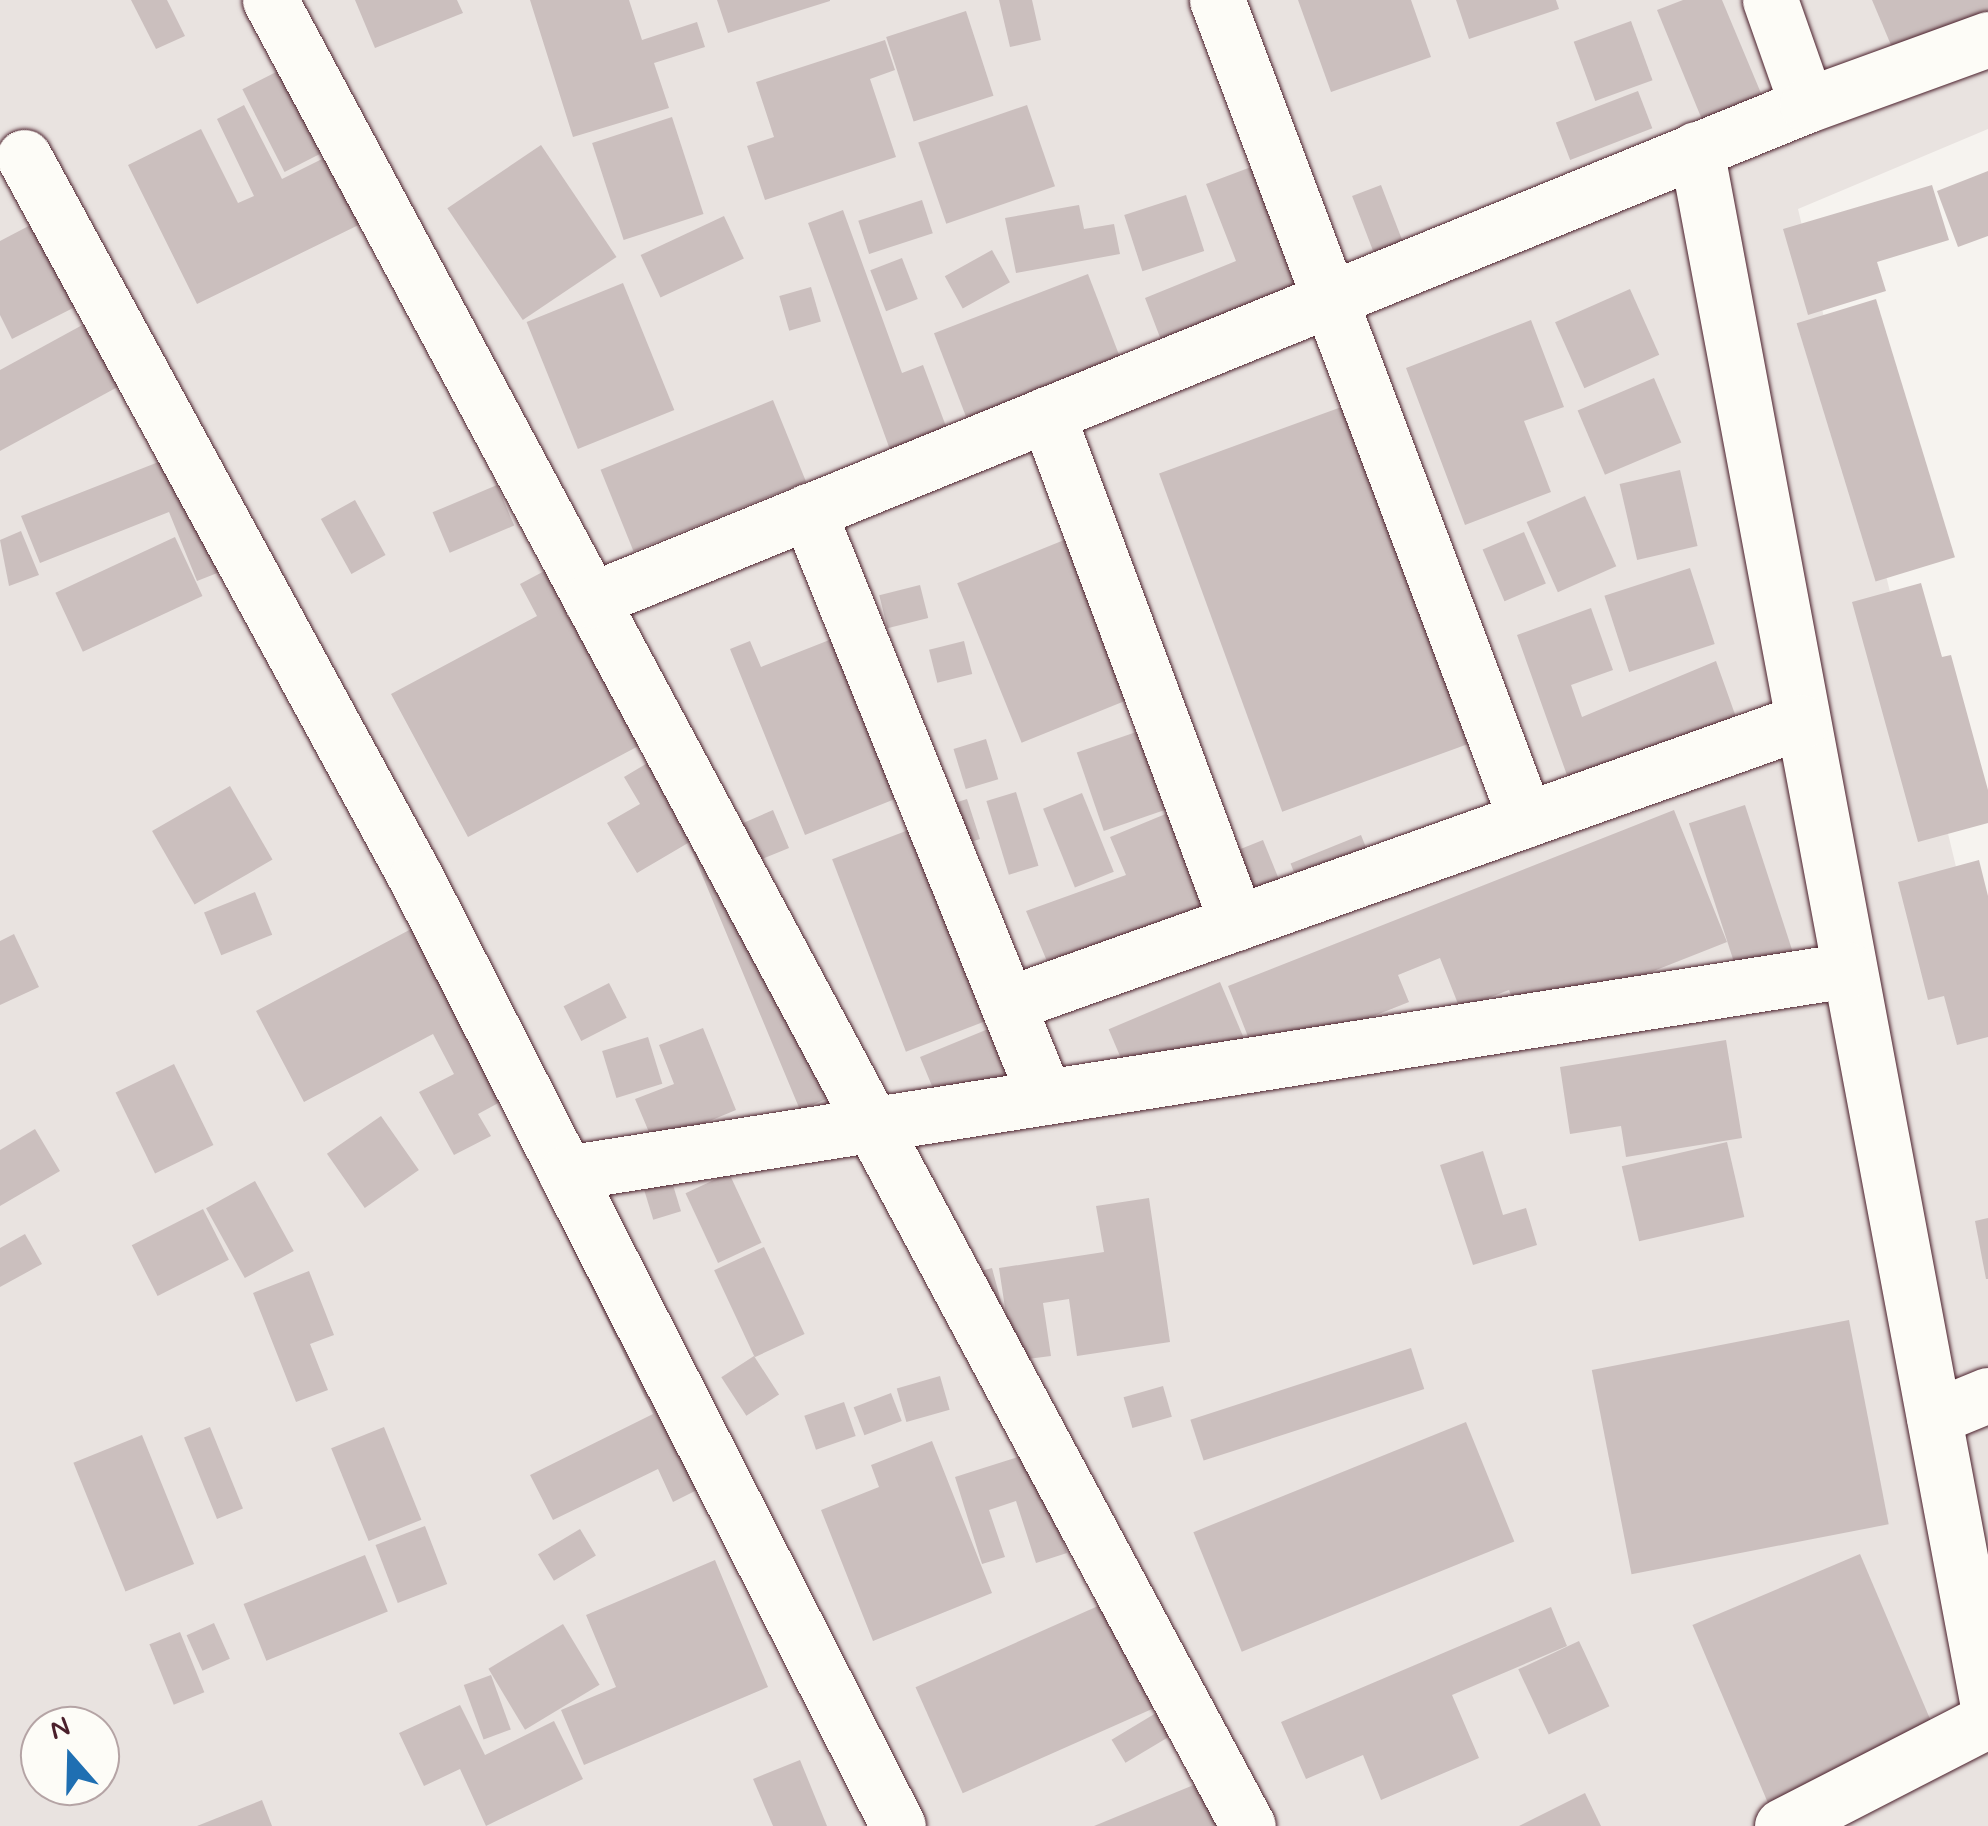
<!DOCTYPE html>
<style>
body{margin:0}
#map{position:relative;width:1988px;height:1826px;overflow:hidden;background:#f6f3ef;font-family:Mynerve,sans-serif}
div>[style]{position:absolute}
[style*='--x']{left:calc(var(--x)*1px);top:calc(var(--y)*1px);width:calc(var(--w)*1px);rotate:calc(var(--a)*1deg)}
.built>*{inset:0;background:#e9e3e0}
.building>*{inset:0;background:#cbbfbe;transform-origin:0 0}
.roads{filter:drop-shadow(0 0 2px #4a1f2b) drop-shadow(0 0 2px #4a1f2b)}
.minor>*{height:55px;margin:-27.5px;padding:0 27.5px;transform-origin:27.5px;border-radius:27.5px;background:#fdfcf7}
span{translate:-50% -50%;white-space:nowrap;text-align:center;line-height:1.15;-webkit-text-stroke:10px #fdfcf7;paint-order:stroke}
.north{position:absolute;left:20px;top:1706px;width:100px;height:100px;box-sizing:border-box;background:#fdfcf7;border:2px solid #b5a4a5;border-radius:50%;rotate:340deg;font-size:28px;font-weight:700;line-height:40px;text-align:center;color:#4a1f2b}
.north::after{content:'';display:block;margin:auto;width:35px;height:45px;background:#1f6fb2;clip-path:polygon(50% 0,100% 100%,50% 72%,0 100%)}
</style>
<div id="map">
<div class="built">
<i style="clip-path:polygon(evenodd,0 0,1988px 0,1988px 129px,1798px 209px,1988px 1000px,1988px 1826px,0 1826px,0 0,40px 1726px,100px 1726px,100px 1786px,40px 1786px,40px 1726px)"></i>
</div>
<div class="building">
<i style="clip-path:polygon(131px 0,167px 0,185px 36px,156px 49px)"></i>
<i style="clip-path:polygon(355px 0,457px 0,463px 13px,375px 48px)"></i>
<i style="clip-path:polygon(530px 0,629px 0,642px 40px,697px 22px,705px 47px,654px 63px,669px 108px,573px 137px)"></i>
<i style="clip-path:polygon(717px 0,830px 0,830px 1px,728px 33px)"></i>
<i style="clip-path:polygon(999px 0,1032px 0,1041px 40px,1010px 47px)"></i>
<i style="clip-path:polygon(1298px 0,1411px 0,1431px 57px,1331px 92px)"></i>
<i style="clip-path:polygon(1456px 0,1556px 0,1559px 9px,1469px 39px)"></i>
<i style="clip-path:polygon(1683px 0,1722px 0,1763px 98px,1703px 122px,1657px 10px)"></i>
<i style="clip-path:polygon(1872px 0,1988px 0,1988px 27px,1899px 64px)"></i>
<i style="left:966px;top:11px;width:89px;height:84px;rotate:72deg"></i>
<i style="left:1631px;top:21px;width:63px;height:61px;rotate:70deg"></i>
<i style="clip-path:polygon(885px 40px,895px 70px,870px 79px,896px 157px,765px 200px,747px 146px,774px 137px,756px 82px)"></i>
<i style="left:286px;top:67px;width:93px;height:49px;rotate:63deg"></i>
<i style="left:1638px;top:91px;width:40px;height:88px;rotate:69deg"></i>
<i style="clip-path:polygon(244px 105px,282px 179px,344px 148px,377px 216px,197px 304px,128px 165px,201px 129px,238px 203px,254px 196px,217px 119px)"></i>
<i style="left:1027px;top:105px;width:86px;height:115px;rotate:71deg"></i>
<i style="left:672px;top:117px;width:102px;height:84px;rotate:72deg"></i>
<i style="left:541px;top:145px;width:135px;height:113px;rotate:56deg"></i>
<i style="clip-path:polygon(1267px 161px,1315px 279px,1161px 340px,1145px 298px,1236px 261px,1206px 184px)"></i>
<i style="clip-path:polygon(1988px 171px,1988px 236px,1958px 247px,1937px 191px)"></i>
<i style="left:1381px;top:185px;width:66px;height:31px;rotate:69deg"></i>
<i style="clip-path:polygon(1932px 185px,1949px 240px,1877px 262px,1886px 291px,1808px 315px,1783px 229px)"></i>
<i style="left:1186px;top:195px;width:59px;height:65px;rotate:72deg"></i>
<i style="left:922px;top:200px;width:35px;height:67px;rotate:72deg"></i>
<i style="clip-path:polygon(1079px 205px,1084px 229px,1114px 224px,1120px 254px,1016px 273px,1005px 218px)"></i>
<i style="clip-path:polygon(63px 208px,77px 306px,12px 339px,0 315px,0 241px)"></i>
<i style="clip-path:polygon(843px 210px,902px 373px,923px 365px,950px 437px,893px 458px,808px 223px)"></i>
<i style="left:724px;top:216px;width:47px;height:92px;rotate:65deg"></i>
<i style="left:992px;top:250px;width:37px;height:54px;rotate:61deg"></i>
<i style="left:902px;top:258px;width:44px;height:34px;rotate:69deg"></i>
<i style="left:1088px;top:274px;width:104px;height:165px;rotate:69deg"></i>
<i style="left:623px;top:283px;width:137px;height:104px;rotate:68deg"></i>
<i style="left:811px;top:287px;width:36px;height:33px;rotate:74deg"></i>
<i style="left:1630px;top:289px;width:72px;height:82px;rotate:66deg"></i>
<i style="left:1876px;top:299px;width:270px;height:83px;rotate:73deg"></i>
<i style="clip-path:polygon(97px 317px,158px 365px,0 451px,0 370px)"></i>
<i style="clip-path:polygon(1531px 320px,1564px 407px,1524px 421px,1551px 492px,1465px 525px,1406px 368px)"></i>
<i style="left:1654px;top:378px;width:70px;height:83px;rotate:67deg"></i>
<i style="left:773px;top:400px;width:88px;height:186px;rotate:68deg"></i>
<i style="left:1347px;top:405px;width:360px;height:200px;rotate:70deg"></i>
<i style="clip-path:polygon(184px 452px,230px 568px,197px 581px,169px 512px,40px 563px,21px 516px)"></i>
<i style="left:1680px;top:470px;width:78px;height:62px;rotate:77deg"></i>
<i style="left:497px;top:485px;width:44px;height:70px;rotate:67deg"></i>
<i style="left:1585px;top:496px;width:77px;height:64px;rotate:66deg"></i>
<i style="left:355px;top:500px;width:63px;height:39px;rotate:61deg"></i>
<i style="clip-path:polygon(21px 531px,39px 575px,9px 586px,0 540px)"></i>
<i style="left:1524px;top:532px;width:56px;height:45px;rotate:67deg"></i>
<i style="left:1074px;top:536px;width:172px;height:126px;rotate:68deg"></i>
<i style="left:175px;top:537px;width:65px;height:132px;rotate:65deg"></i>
<i style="clip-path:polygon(565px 560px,659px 735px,468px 837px,391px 694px,537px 616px,520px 584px)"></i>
<i style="left:1690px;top:568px;width:80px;height:90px;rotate:72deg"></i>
<i style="clip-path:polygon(1921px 583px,1942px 657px,1951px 655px,1988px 790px,1988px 823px,1918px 842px,1852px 602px)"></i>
<i style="left:920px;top:585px;width:34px;height:42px;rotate:76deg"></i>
<i style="clip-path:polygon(1591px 608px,1613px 670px,1571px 685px,1582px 717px,1716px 661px,1742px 734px,1574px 795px,1517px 635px)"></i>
<i style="clip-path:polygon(865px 626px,930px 785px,805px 835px,730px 649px,750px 641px,761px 667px)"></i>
<i style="left:964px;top:641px;width:34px;height:36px;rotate:76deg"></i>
<i style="left:1142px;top:730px;width:83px;height:69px;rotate:71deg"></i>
<i style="left:986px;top:739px;width:42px;height:34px;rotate:73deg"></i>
<i style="clip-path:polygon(676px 746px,722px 823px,637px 873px,607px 823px,640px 804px,624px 777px)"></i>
<i style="left:230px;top:786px;width:85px;height:90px;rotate:60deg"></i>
<i style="left:1016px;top:792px;width:77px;height:31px;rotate:73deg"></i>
<i style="left:1082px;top:793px;width:85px;height:42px;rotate:68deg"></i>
<i style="left:967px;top:799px;width:42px;height:31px;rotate:72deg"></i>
<i style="left:1745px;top:805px;width:160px;height:59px;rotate:72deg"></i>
<i style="clip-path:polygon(1180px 808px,1222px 910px,1054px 978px,1026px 911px,1126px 875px,1110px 837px)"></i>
<i style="clip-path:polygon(773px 810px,789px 848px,755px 862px,850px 1089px,800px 1110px,690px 846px)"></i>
<i style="clip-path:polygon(1674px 810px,1727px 942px,1522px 1023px,1509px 990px,1460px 1009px,1440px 958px,1398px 975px,1409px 1002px,1258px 1062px,1228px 986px)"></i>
<i style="left:932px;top:821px;width:206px;height:107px;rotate:69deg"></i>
<i style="left:1361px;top:835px;width:35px;height:76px;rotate:68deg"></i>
<i style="left:1263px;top:840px;width:61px;height:41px;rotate:68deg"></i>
<i style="clip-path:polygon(1979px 860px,1988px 896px,1988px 1037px,1957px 1045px,1944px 996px,1928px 1000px,1898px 882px)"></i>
<i style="left:255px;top:892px;width:46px;height:55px;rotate:68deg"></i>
<i style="clip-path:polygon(451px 908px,543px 1079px,478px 1114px,491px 1136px,454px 1155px,419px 1092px,454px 1074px,433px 1034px,304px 1102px,256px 1011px)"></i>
<i style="clip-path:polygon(14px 934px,39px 987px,0 1005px,0 941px)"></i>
<i style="left:1220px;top:982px;width:73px;height:121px;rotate:67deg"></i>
<i style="left:609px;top:983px;width:39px;height:51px;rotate:63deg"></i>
<i style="clip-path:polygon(1032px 1011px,1065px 1091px,939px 1103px,920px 1057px)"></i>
<i style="clip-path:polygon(703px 1028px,736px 1110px,654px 1144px,635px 1099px,674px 1084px,659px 1045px)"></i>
<i style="left:648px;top:1037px;width:49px;height:48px;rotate:73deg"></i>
<i style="clip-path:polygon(1726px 1040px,1742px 1138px,1626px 1157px,1621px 1126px,1570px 1134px,1560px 1067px)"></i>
<i style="left:174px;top:1064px;width:90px;height:65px;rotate:64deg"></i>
<i style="left:381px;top:1116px;width:66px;height:66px;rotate:55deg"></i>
<i style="clip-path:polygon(35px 1129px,60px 1171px,0 1206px,0 1150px)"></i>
<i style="left:1727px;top:1142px;width:77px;height:108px;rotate:77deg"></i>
<i style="clip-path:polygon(1483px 1151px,1503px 1215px,1526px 1208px,1537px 1245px,1473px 1265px,1440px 1165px)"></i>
<i style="left:669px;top:1172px;width:41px;height:29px;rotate:73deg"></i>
<i style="left:729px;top:1173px;width:77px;height:48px;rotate:65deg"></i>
<i style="left:255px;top:1181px;width:80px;height:56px;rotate:61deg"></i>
<i style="clip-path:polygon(1149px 1198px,1170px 1342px,1077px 1356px,1069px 1299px,1043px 1303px,1051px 1356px,1013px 1361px,999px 1268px,1104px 1252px,1096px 1206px)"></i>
<i style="left:203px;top:1209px;width:57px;height:80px;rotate:63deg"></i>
<i style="clip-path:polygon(1988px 1218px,1988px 1279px,1986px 1279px,1975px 1221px)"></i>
<i style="clip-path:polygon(560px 1223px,731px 1473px,673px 1502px,658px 1469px,553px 1520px,530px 1475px,653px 1414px)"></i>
<i style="clip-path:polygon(25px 1234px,42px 1264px,0 1287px,0 1248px)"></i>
<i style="left:764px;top:1247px;width:96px;height:55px;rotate:65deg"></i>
<i style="left:992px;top:1268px;width:42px;height:30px;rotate:75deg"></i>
<i style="clip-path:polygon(309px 1271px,334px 1335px,310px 1344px,328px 1390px,296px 1402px,253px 1293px)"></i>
<i style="left:1849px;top:1320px;width:208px;height:262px;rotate:79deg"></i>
<i style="left:1411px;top:1348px;width:43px;height:232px;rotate:72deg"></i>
<i style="left:754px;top:1356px;width:46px;height:39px;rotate:57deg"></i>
<i style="left:940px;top:1376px;width:35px;height:45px;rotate:74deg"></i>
<i style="left:1163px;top:1386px;width:32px;height:41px;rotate:74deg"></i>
<i style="left:891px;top:1393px;width:30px;height:40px;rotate:69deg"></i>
<i style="left:844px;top:1402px;width:36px;height:42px;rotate:71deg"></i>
<i style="left:1466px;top:1422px;width:129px;height:294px;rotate:68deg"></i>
<i style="left:210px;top:1427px;width:88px;height:28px;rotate:68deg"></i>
<i style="left:384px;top:1427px;width:100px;height:57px;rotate:68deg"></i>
<i style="left:142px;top:1435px;width:139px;height:74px;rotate:68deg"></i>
<i style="clip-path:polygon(932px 1441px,992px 1593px,873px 1641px,821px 1510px,879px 1487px,871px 1465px)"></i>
<i style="clip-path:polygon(1065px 1442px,1046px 1489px,1067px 1553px,1036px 1563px,1016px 1501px,989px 1510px,1005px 1557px,982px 1564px,955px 1477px)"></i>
<i style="left:425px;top:1526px;width:62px;height:53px;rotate:69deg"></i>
<i style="left:580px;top:1529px;width:31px;height:49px;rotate:59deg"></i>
<i style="left:1860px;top:1554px;width:216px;height:182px;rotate:67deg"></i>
<i style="left:365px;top:1555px;width:61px;height:131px;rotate:68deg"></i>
<i style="clip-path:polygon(715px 1560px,768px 1687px,584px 1765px,561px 1710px,616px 1687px,586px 1615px)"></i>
<i style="left:1143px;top:1586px;width:116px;height:249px;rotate:66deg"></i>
<i style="clip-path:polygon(1551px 1607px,1567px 1646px,1452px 1695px,1479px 1758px,1381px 1800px,1363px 1755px,1306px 1779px,1281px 1722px)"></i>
<i style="left:214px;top:1623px;width:39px;height:30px;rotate:66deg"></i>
<i style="left:563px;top:1624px;width:71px;height:87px;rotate:59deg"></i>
<i style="left:180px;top:1632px;width:65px;height:33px;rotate:68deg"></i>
<i style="left:1579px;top:1641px;width:72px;height:67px;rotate:65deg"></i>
<i style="left:491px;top:1675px;width:58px;height:29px;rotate:70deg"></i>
<i style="left:1181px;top:1698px;width:27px;height:81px;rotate:59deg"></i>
<i style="clip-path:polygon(460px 1705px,485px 1755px,554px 1721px,583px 1779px,486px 1826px,460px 1769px,424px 1786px,399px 1733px)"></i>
<i style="clip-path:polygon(800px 1760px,827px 1826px,773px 1826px,753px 1779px)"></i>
<i style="clip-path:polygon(1235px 1768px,1259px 1826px,1094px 1826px)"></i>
<i style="clip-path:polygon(1585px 1793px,1601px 1826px,1519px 1826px)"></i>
<i style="clip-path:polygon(262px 1800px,272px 1826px,197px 1826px)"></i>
</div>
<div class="roads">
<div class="minor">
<i style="--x:270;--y:0;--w:2071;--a:61.83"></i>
<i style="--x:1217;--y:0;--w:876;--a:69.35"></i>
<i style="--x:1770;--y:0;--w:111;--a:70.6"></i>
<i style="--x:1696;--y:149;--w:1584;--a:79.38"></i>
<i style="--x:24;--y:157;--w:821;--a:61.47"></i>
<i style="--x:416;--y:878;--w:1063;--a:63.05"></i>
<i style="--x:1047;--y:414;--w:543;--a:69.53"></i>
<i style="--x:808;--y:511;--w:632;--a:67.98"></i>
<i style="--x:591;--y:600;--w:1313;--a:-22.15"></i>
<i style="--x:1807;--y:105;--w:193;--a:-20"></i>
<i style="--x:1008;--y:1004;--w:841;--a:-19.6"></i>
<i style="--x:566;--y:1173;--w:1298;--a:-9"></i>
<i style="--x:1934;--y:1417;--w:58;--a:-22.2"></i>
<i style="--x:1782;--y:1826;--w:232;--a:-27.2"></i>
</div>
</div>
<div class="north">N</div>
</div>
